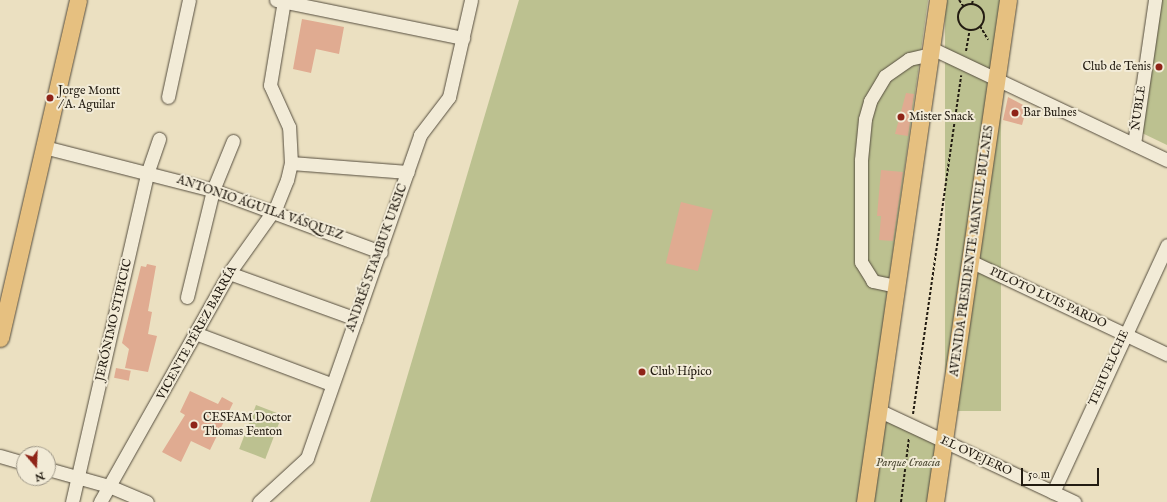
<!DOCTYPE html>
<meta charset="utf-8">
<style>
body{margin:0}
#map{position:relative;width:1167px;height:502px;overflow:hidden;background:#ebe0c1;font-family:"IM FELL English",serif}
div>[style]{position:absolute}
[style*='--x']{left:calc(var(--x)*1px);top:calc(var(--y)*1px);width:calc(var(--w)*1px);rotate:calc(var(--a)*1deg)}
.green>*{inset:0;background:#bcc190;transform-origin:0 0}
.building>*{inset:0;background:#e0ab91;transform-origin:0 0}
.path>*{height:2px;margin-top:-1px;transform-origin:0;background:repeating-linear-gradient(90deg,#231c12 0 3px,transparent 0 5px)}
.path>.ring{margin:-1px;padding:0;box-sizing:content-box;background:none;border:2px solid #231c12;border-radius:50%}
.roads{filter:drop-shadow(0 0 1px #554d3e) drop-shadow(0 0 1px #554d3e)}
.minor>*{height:13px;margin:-6.5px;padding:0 6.5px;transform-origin:6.5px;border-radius:6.5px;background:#f2ebd7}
.major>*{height:17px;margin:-8.5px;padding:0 8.5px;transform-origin:8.5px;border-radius:8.5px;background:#e6c080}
.dots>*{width:11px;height:11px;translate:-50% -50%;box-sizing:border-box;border:2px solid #f2ebd7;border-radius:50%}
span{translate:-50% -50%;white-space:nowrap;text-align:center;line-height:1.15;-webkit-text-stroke:4px #f2ebd7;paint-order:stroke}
.poi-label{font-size:12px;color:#231c12}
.right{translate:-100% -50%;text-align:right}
.left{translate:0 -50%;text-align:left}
.street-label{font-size:12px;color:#231c12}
.park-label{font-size:12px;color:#514e38;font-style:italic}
.north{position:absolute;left:16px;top:446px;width:40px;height:40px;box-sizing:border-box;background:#f2ebd7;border:1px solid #9f9888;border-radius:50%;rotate:161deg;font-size:11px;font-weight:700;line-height:16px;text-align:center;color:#231c12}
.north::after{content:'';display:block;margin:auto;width:14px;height:18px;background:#8f2418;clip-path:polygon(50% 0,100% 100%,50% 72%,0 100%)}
.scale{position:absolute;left:1021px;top:468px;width:78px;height:18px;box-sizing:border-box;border:2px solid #231c12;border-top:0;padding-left:5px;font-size:12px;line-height:14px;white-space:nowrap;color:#231c12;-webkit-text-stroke:3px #f2ebd7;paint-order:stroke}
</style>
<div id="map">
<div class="green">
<i style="clip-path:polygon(519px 0,928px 0,858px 502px,370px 502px)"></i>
<i style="left:945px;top:0;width:56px;height:411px"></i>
<i style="clip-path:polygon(1162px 0,1167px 0,1167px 145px,1142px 133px)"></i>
<i style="left:256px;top:405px;width:28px;height:47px;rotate:21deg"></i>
<i style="clip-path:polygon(885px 418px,939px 443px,930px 502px,874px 502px)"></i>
</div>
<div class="building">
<i style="clip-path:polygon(302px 19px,344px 27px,339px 54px,316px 49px,311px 73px,293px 69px)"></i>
<i style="clip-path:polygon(906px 93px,914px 94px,908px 136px,895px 134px)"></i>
<i style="clip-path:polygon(1008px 97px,1027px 107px,1022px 125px,1003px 120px)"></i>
<i style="clip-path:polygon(881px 170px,903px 172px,893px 241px,879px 240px,881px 216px,877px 216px)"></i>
<i style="left:681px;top:202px;width:33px;height:63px;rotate:14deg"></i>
<i style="clip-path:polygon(147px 264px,156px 266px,148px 311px,152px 312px,148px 334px,157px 336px,148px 372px,125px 368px,129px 349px,122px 343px,141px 266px,146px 267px)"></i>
<i style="left:116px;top:368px;width:15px;height:10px;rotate:11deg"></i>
<i style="clip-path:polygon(190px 391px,218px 404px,222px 397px,233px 403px,210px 450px,191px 441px,181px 462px,162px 452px,185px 415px,180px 412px)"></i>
</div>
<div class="path">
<i style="--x:959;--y:0;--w:9;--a:54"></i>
<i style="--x:972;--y:4;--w:4;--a:-76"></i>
<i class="ring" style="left:958px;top:4px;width:24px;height:24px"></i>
<i style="--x:980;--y:26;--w:16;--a:60"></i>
<i style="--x:966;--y:51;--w:22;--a:-80"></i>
<i style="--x:913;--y:414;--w:342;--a:-81.9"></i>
<i style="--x:901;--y:502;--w:64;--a:-82.9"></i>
</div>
<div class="roads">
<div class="minor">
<i style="--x:276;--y:0;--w:191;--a:11.5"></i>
<i style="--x:931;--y:48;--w:261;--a:25.4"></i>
<i style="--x:168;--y:97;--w:99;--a:-77.8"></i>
<i style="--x:1134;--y:144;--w:146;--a:-81.7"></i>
<i style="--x:44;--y:147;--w:174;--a:14.3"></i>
<i style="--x:213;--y:190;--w:179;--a:20.3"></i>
<i style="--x:291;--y:163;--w:117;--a:4.4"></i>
<i style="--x:972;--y:262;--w:216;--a:25.3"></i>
<i style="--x:229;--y:273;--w:135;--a:19.9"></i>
<i style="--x:896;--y:286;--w:24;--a:-168"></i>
<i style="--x:873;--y:281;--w:22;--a:-122"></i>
<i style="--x:861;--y:262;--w:102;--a:-90"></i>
<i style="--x:861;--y:160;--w:41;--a:-84.4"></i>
<i style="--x:865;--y:119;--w:19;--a:-74"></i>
<i style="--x:870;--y:101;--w:29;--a:-59"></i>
<i style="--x:885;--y:76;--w:29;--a:-35"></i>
<i style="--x:909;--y:59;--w:22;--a:-13"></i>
<i style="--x:187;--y:297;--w:110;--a:-76.3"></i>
<i style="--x:213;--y:190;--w:53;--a:-67.8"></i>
<i style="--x:195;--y:333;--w:145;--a:20.6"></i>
<i style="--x:878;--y:410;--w:217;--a:25.1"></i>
<i style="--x:0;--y:456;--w:25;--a:16"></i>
<i style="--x:48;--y:469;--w:63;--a:15.6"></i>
<i style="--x:109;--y:486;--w:41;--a:22.8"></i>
<i style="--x:1053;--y:492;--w:272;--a:-65.2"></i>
<i style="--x:72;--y:502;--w:340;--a:-77.1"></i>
<i style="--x:148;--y:171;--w:34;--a:-71"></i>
<i style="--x:100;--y:502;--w:263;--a:-60.6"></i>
<i style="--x:229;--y:273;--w:81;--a:-54.5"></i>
<i style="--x:276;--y:207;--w:29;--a:-68"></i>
<i style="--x:287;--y:180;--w:17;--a:-77"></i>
<i style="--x:291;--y:163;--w:36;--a:-93"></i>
<i style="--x:289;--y:127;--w:46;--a:-114.3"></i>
<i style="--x:270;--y:85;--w:86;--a:-80.6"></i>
<i style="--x:259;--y:502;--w:65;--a:-42.5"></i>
<i style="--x:307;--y:458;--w:342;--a:-70.7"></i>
<i style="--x:420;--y:135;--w:48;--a:-52.7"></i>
<i style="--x:449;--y:97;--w:99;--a:-77.2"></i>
</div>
<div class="major">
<i style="--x:0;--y:338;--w:347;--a:-77"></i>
<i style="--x:865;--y:502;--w:507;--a:-81.73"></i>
<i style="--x:935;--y:502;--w:507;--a:-81.73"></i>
</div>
</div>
<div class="dots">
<i style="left:1159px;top:67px;background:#8f2418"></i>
<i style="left:50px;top:98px;background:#8f2418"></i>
<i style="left:1015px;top:113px;background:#8f2418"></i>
<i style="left:901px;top:117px;background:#8f2418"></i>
<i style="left:642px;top:372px;background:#8f2418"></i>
<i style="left:194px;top:425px;background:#8f2418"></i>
</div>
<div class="poi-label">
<span class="right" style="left:1151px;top:67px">Club de Tenis</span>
<span class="left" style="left:58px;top:98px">Jorge Montt<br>/ A. Aguilar</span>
<span class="left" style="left:1023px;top:113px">Bar Bulnes</span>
<span class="left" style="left:909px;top:117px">Mister Snack</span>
<span class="left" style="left:650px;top:372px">Club Hípico</span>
<span class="left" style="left:203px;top:425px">CESFAM Doctor<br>Thomas Fenton</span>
</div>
<div class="street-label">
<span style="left:1139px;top:108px;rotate:-82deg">ÑUBLE</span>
<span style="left:260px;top:208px;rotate:19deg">ANTONIO ÁGUILA VÁSQUEZ</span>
<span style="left:972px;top:251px;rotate:-82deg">AVENIDA PRESIDENTE MANUEL BULNES</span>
<span style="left:377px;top:258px;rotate:-70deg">ANDRÉS STAMBUK URSIC</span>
<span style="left:1048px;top:298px;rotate:25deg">PILOTO LUIS PARDO</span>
<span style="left:114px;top:320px;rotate:-77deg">JERÓNIMO STIPICIC</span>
<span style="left:197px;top:333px;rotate:-61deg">VICENTE PÉREZ BARRÍA</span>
<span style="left:1109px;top:368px;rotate:-66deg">TEHUELCHE</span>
<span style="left:976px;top:456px;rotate:25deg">EL OVEJERO</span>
</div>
<div class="park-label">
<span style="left:908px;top:463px">Parque Croacia</span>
</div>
<div class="north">N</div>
<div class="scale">50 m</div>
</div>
